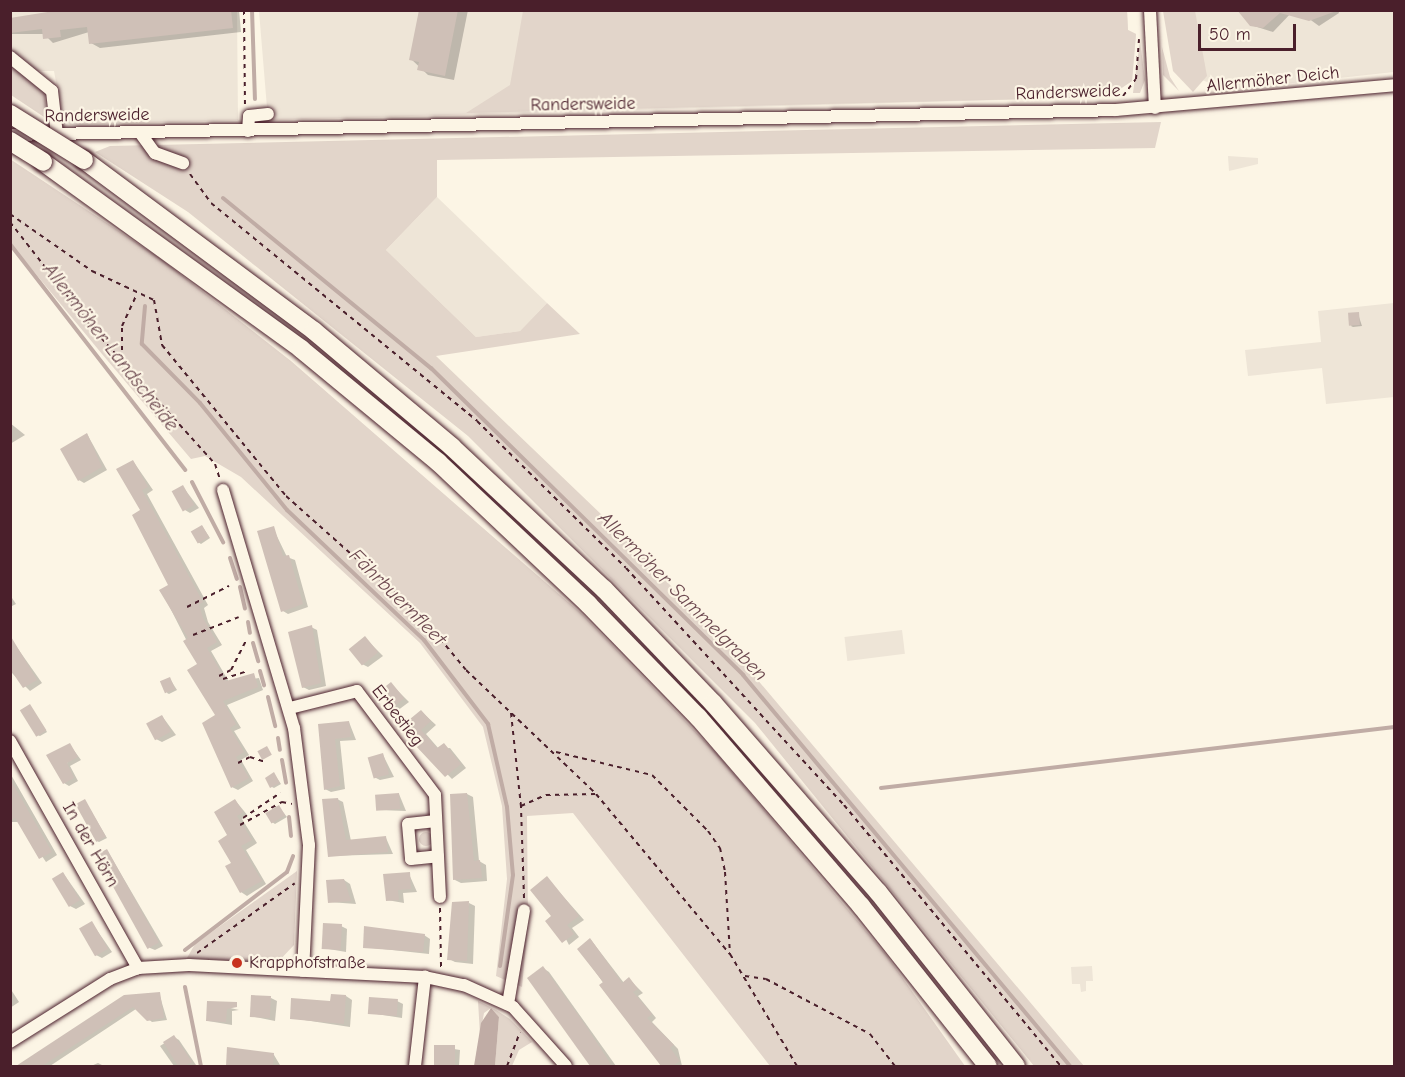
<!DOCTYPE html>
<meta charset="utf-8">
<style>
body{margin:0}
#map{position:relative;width:1405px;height:1077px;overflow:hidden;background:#fcf5e5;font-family:"Comic Neue",sans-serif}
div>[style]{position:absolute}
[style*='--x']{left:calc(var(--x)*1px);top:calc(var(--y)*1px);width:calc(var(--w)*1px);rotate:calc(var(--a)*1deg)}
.built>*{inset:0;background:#eee5d7;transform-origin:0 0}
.green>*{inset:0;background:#e2d5ca}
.round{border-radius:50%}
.water>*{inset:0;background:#c0aca5}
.shadow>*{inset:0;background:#0003}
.stream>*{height:4px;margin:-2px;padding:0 2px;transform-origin:2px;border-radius:2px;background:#c0aca5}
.building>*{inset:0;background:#cfc0b7;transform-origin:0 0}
.path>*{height:2px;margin-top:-1px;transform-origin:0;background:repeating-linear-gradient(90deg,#4a1f2b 0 4.5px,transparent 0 9px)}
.roads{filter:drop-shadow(0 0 2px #4a1f2b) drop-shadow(0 0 2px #4a1f2b)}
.minor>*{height:12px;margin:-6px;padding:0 6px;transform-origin:6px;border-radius:6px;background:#fcf5e5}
.highway>*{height:18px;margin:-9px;padding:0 9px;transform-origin:9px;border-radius:9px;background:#fcf5e5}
.bridges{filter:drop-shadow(0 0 2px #4a1f2b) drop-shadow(0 0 2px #4a1f2b)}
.highway-bridge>*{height:18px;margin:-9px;padding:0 9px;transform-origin:9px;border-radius:9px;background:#fcf5e5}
.dots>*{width:16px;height:16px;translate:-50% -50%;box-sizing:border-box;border:3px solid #fcf5e5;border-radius:50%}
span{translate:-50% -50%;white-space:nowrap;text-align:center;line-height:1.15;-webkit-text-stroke:4.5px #fcf5e5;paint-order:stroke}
.street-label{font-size:18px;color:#4a1f2b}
.poi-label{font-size:18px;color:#4a1f2b}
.left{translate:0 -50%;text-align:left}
.water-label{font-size:20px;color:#6d4950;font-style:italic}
.frame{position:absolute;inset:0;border:12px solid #4a1f2b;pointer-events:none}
.scale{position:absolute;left:1198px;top:24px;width:98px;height:27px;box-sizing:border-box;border:3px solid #4a1f2b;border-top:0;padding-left:8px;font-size:18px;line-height:21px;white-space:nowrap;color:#4a1f2b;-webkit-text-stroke:4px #fcf5e5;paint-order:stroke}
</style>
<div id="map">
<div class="built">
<i style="clip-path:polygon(1127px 10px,1128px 30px,1136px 34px,1132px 81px,1108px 97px,268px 120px,259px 11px)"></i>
<i style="clip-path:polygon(10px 11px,237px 11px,238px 120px,70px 125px,62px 115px,54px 71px,34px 71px,11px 52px)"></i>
<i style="clip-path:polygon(1179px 11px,1394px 11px,1394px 72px,1228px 90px,1189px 75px)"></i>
<i style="clip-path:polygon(1228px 156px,1258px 158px,1258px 164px,1229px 171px)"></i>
<i style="clip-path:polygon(437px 197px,547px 303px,520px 331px,476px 337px,386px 250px)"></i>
<i style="clip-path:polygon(1394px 303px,1394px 397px,1326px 404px,1322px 368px,1248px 376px,1245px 350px,1321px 342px,1318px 311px)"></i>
<i style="left:902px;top:630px;width:24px;height:58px;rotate:83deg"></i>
<i style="clip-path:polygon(1092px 966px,1093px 981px,1086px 981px,1086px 991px,1081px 992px,1080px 984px,1072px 984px,1071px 967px)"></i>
</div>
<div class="green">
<i style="clip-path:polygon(1127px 10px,1128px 30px,1136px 34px,1132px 81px,1108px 97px,466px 113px,510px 85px,523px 11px)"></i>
<i style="clip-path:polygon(1163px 11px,1195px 11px,1207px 76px,1193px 92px,1173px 71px)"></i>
<i style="clip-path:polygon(1140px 41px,1145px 80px,1140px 93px,1133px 93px)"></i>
<i style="clip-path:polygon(1162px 47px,1170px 77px,1179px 91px,1163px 75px)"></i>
<i style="clip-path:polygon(10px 62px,44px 90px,47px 119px,11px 95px)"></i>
<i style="clip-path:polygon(1161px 122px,1155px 148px,437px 160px,437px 197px,386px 250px,476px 337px,520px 331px,547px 303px,580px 334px,436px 356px,627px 539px,745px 665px,1084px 1066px,1034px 1066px,755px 723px,468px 436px,188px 212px,95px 152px,110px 146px)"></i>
<i style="clip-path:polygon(10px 159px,161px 259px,291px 361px,583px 615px,717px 754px,887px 956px,965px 1066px,770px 1066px,573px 813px,527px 816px,528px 923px,522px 987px,496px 976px,507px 879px,502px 806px,483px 727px,420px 643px,241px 477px,205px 456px,191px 459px,102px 354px,11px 244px)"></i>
<i class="round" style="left:419px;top:832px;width:14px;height:14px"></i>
<i style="clip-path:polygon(297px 871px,294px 945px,277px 963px,187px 958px,195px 944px)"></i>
<i style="clip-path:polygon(478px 1001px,496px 1010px,510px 1019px,532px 1042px,519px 1050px,512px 1066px,495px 1066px,499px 1017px,491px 1008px,484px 1013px,480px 1035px)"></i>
</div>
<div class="water">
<i style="clip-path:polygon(491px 1008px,499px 1017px,495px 1066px,474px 1066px,481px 1023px)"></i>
</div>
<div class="shadow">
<i style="clip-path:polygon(76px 10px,239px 10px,241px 32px,100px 48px,91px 43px,89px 32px,53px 43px,44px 34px,10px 34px,10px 20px)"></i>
<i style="clip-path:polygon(421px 10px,468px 10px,454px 80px,428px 75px,411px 59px)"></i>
<i style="clip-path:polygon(1241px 10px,1294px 10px,1273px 32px,1251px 25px)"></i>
<i style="clip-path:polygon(1297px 10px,1338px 10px,1339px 13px,1319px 26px)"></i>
<i style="clip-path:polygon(1358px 314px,1362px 326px,1353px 327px,1351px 326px)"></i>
<i style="clip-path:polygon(10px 423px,25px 435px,10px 444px)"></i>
<i style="clip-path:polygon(87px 434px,107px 470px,84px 483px,79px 480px)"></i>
<i style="clip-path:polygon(133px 461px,153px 490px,147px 494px,208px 605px,204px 608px,208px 622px,222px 645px,211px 651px,229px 682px,259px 678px,263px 690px,227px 705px,241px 728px,234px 731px,249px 755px,241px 760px,253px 781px,238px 790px,232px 787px,217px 715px,199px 665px,161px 590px,170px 585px,142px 511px)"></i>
<i style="clip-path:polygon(183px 487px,199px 508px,190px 513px,185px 510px)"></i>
<i style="clip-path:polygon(202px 526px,210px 538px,201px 544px,198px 542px)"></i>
<i style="clip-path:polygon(273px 528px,287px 557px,295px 560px,308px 607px,288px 614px,283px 611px)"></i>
<i style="clip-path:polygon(10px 595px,16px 604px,10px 607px)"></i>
<i style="clip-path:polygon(311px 627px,317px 630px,326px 686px,309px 690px,303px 687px)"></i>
<i style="clip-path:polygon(365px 638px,383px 656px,368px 667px,362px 664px)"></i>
<i style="clip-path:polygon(16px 646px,42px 683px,30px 691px,10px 671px,10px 649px)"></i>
<i style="clip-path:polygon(170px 679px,177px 690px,169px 694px,167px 693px)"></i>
<i style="clip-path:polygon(391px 684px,409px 702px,397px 711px,392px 708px)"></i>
<i style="clip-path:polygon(30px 706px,47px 732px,40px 736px,37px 735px)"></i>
<i style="clip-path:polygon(423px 713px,436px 725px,426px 734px,439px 749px,450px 748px,466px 768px,452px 779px,402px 728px)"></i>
<i style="clip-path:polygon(162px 716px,176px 735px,162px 742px,156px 739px)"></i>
<i style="clip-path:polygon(349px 722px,356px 740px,340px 741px,345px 789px,331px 792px,325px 789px,320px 725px)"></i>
<i style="clip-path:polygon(70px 745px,81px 760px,70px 766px,78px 781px,69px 786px,64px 783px)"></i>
<i style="clip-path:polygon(383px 755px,394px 777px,380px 780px,374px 777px)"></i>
<i style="clip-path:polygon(10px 773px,57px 855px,46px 862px,19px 822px,10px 822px)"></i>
<i style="clip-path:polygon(274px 774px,281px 784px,274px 788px,272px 787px)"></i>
<i style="clip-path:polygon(399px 794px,406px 811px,378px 810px)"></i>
<i style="clip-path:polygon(467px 794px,473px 797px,479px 861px,486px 865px,487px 881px,461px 883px,455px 880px)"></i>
<i style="clip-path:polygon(337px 799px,343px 802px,351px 841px,386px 838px,393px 854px,330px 856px)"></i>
<i style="clip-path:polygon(235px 800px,248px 816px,242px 819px,257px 843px,246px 850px,266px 884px,247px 896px,241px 892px,229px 836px)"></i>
<i style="clip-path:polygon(85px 801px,107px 838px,99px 842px,97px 841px)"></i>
<i style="clip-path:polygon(279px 807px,287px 817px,275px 824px,272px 822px)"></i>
<i style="clip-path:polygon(107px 850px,163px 946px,155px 950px,150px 948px)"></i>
<i style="clip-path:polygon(63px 873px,85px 904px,76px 909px,70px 906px)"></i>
<i style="clip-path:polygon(409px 874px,417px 892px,403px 893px,404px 903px,387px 900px)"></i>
<i style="clip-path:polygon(547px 878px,584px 920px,572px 928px,579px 937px,569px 945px,554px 916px)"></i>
<i style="clip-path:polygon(344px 880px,350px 884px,356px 904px,329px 902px)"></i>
<i style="clip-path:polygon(469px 903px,475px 906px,473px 964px,455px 962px,449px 959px)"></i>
<i style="clip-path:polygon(92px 923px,112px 952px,102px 958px,96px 955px)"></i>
<i style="clip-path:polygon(341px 926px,347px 929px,346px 952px,323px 948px)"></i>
<i style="clip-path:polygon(424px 935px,430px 939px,429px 954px,364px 947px)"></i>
<i style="clip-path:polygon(591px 940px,624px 983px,629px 979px,643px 993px,638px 996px,656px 1018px,652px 1022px,678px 1049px,682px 1066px,663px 1066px,579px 949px)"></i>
<i style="clip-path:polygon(543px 968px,549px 972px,616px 1066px,593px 1066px,529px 979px)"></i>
<i style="clip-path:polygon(10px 988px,19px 1002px,10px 1008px)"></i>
<i style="clip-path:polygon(159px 993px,167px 1020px,152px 1022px,136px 1009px,50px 1066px,23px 1066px,125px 997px)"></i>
<i style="clip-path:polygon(346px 996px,352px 1000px,350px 1027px,291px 1018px)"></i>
<i style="clip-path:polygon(271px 998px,277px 1001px,275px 1021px,251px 1016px)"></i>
<i style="clip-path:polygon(397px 1001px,403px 1004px,402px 1018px,370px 1013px)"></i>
<i style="clip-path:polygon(209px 1003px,239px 1010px,232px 1011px,232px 1025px,208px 1021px)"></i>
<i style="clip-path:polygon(174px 1037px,179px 1040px,196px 1065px,174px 1066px,160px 1046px)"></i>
<i style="clip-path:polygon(436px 1046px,460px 1050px,459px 1066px,435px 1066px)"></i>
<i style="clip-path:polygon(229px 1049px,274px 1055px,280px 1065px,310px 1066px,228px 1066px)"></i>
<i style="clip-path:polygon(98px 1063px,104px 1066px,91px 1066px)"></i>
</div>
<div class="stream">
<i style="--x:252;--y:10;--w:89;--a:88.1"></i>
<i style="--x:223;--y:198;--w:269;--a:39.3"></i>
<i style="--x:431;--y:368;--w:438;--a:44.5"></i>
<i style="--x:743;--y:675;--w:510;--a:50.09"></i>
<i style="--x:10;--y:244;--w:286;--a:52.2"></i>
<i style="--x:145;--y:306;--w:38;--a:95"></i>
<i style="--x:142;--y:344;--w:83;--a:45.5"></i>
<i style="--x:200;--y:403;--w:138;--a:50.9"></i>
<i style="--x:287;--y:510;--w:189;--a:43.5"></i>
<i style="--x:424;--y:640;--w:106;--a:52.7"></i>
<i style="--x:488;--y:724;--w:85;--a:77.1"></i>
<i style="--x:507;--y:807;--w:68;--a:85"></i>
<i style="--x:513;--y:875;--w:92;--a:98.1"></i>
<i style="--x:192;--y:482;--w:68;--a:62.7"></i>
<i style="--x:230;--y:558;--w:22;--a:72"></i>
<i style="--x:240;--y:587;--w:22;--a:77"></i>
<i style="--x:248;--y:622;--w:11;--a:80"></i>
<i style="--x:253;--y:643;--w:19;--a:74"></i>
<i style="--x:260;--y:671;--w:15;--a:74"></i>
<i style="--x:268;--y:697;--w:30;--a:76"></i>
<i style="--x:278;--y:738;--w:12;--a:81"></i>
<i style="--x:282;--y:760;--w:23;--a:80"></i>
<i style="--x:881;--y:788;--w:517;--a:-6.78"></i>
<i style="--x:289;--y:817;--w:19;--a:84"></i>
<i style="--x:185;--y:950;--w:128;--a:-37.4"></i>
<i style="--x:287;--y:872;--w:17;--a:-69"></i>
<i style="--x:185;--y:987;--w:81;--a:78.6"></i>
</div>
<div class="building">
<i style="clip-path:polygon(60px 10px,231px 10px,233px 28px,89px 44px,87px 27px,60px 30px,61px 37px,43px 39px,42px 29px,10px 33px,10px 18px)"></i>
<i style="clip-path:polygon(419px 10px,458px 10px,445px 76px,417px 70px,419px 62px,409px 60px)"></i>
<i style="clip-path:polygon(1237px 10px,1339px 10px,1309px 21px,1280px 13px,1263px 28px,1250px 26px)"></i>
<i style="left:1359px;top:312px;width:13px;height:11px;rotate:86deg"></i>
<i style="clip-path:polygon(87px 433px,102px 467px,78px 481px,60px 449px)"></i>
<i style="clip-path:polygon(133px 460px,148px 487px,142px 490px,203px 602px,199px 605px,203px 618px,217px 642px,207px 648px,226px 681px,254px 673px,258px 687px,223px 701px,236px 724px,230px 728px,244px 752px,236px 757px,249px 778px,231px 788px,202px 723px,215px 715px,187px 670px,197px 664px,183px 641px,188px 638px,159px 590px,168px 585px,132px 515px,140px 510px,116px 469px)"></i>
<i style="left:183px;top:485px;width:23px;height:13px;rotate:61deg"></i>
<i style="left:202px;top:525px;width:14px;height:13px;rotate:60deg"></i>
<i style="clip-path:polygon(274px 526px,283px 556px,289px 555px,303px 604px,281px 612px,257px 531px)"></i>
<i style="clip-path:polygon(312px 625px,321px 683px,302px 688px,288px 632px)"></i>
<i style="clip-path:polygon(10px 635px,37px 680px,23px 688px,10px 669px)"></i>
<i style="left:365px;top:636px;width:21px;height:21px;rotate:51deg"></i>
<i style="left:170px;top:677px;width:13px;height:11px;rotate:67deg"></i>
<i style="left:391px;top:682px;width:21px;height:16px;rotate:51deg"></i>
<i style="left:30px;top:704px;width:31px;height:12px;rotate:58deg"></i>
<i style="clip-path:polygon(421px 710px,431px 721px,421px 730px,437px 748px,444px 743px,461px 764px,445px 777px,399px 728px)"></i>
<i style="left:162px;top:715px;width:19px;height:18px;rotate:62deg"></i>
<i style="clip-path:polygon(349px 721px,351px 737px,335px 739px,340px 786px,324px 790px,318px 724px)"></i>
<i style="clip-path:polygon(70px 743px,78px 757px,67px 763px,74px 778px,63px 784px,46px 755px)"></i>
<i style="left:267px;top:746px;width:10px;height:11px;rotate:61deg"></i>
<i style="left:383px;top:753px;width:22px;height:16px;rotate:74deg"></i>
<i style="clip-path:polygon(274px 772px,280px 783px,270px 788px,265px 778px)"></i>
<i style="clip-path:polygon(10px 779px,52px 852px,39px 859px,15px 818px,10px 821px)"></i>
<i style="left:399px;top:793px;width:16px;height:24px;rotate:86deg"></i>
<i style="clip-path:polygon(467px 793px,474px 861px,480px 860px,482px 878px,453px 880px,450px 794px)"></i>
<i style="clip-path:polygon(338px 798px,346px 840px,386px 836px,388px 852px,328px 857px,322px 799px)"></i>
<i style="left:85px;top:799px;width:43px;height:11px;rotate:61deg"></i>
<i style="clip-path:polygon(235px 799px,243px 812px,237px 816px,252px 840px,241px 846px,262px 881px,240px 893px,225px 866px,231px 863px,218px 841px,227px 835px,214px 812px)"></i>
<i style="left:279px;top:805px;width:12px;height:16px;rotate:59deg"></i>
<i style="left:107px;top:849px;width:107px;height:13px;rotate:61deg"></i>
<i style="left:63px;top:872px;width:33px;height:13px;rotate:59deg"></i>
<i style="clip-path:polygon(410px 872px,411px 889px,398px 890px,399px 900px,386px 901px,383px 874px)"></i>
<i style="clip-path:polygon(547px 876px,579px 916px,567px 925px,574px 934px,562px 943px,545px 921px,551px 916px,530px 890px)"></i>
<i style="clip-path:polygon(344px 879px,351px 901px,328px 903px,326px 880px)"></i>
<i style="clip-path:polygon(469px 901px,467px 961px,447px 960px,452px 902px)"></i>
<i style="left:92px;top:921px;width:32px;height:15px;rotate:60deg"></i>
<i style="left:323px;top:923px;width:19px;height:26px;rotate:3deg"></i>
<i style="clip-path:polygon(364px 926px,425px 934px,423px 952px,363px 948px)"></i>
<i style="clip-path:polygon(590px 938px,622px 983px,629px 977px,638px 989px,633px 992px,652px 1014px,647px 1018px,674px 1045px,670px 1048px,680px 1061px,672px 1066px,661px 1066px,599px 985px,603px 982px,577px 949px)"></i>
<i style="clip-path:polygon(543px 966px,586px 1026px,612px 1066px,590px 1066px,527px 978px)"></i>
<i style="clip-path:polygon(160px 992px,164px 1018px,147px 1021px,133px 1007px,42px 1066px,16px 1066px,124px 995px)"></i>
<i style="clip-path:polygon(331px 994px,346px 995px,344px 1024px,290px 1019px,291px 998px,330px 1001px)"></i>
<i style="left:251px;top:995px;width:20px;height:22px;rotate:3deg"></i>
<i style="left:369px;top:997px;width:29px;height:17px;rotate:4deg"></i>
<i style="clip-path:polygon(207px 1001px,237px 1002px,237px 1007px,227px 1009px,226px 1022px,206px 1021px)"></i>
<i style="clip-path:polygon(174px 1035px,192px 1062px,185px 1066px,178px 1066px,163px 1042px)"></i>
<i style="left:434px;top:1045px;width:21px;height:21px"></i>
<i style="clip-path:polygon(227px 1047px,274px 1053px,273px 1066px,226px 1066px)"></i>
</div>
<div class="path">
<i style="--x:244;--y:10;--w:95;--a:89.4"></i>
<i style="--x:1123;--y:96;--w:21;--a:-53"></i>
<i style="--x:1136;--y:79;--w:40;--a:-85.7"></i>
<i style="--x:190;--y:174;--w:36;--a:54"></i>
<i style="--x:211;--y:203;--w:344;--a:39.3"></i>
<i style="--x:477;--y:421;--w:209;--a:44.6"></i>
<i style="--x:626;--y:568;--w:322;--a:47.4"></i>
<i style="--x:844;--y:805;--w:339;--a:50.3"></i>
<i style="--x:10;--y:214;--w:100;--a:34.8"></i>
<i style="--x:92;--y:271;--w:68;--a:25.1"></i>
<i style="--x:154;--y:300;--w:46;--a:79.9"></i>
<i style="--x:162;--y:345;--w:195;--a:50.6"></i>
<i style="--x:286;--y:496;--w:183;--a:41.7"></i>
<i style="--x:423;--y:618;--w:67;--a:50.4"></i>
<i style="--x:466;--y:670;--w:180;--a:43.6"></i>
<i style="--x:10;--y:222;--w:138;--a:52.1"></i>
<i style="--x:95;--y:331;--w:179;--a:47.9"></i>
<i style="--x:215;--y:464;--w:16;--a:72"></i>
<i style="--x:122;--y:359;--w:33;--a:-90"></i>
<i style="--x:122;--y:326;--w:35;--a:-65"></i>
<i style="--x:187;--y:607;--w:47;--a:-26.6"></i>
<i style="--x:193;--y:635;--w:49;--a:-21.4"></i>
<i style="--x:219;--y:676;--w:13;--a:-27"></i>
<i style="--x:231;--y:670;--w:34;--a:-63"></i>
<i style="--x:223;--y:679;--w:23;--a:-18"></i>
<i style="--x:511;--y:713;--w:94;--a:83.9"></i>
<i style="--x:556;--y:752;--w:99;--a:13.5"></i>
<i style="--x:652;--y:775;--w:79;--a:45"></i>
<i style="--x:708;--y:831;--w:21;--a:55"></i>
<i style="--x:720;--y:848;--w:25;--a:78"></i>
<i style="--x:725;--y:872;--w:82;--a:86.5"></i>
<i style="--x:238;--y:763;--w:13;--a:-27"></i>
<i style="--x:250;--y:757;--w:16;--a:18"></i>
<i style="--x:243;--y:818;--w:45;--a:-34"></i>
<i style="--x:240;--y:825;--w:48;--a:-28.7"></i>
<i style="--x:282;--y:802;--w:10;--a:11"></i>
<i style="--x:524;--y:898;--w:92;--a:-91.9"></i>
<i style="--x:521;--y:806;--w:27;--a:-24"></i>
<i style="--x:546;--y:795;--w:50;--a:-1.1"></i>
<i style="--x:596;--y:794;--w:209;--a:50.1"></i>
<i style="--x:730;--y:954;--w:131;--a:59.1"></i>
<i style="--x:440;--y:908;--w:60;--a:89"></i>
<i style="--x:197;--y:953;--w:120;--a:-35.5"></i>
<i style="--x:745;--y:976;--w:21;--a:8"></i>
<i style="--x:766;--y:979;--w:118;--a:27.9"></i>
<i style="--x:870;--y:1034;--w:41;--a:52"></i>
<i style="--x:507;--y:1066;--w:36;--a:-69"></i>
</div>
<div class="roads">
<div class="minor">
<i style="--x:1150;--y:10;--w:98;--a:87.1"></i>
<i style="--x:10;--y:57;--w:54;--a:39"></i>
<i style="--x:52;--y:91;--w:44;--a:83.5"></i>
<i style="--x:248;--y:131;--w:15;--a:-86"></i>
<i style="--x:249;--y:116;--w:19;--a:-6"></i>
<i style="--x:141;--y:134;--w:24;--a:54"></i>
<i style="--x:155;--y:153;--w:30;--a:20"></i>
<i style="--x:10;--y:135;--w:1106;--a:-1.29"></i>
<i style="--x:1116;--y:110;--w:279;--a:-5.1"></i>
<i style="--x:223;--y:490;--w:248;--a:73.4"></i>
<i style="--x:294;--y:728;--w:118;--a:82.7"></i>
<i style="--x:309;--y:845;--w:126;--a:92.7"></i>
<i style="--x:290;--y:708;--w:69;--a:-14.2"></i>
<i style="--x:357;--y:691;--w:130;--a:53.1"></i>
<i style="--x:435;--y:795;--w:102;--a:87.2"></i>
<i style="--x:10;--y:741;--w:261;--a:60.6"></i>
<i style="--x:436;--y:821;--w:28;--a:174"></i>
<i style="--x:408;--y:824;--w:35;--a:85"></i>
<i style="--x:411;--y:859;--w:27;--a:-6"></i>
<i style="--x:508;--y:1004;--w:95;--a:-80.3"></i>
<i style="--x:10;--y:1042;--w:118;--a:-32.2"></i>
<i style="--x:110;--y:979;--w:30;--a:-21"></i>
<i style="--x:138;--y:968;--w:51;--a:-3.4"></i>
<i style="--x:189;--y:965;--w:236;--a:2.9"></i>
<i style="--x:425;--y:977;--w:40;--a:12"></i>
<i style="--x:464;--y:985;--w:54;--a:24.2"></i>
<i style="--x:513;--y:1007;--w:79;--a:48.1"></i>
<i style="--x:415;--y:1066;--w:90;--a:-83.6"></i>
</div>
<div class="highway">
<i style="--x:84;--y:160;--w:287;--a:36.6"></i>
<i style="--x:314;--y:331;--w:180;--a:40"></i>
<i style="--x:452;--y:447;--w:208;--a:43.1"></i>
<i style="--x:604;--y:589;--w:158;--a:46.3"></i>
<i style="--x:713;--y:703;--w:251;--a:48.9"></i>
<i style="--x:878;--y:892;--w:222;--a:51.6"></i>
<i style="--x:43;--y:162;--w:319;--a:35.9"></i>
<i style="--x:301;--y:349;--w:178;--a:39.5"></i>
<i style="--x:438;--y:462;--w:207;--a:43.4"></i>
<i style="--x:588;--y:604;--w:158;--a:45.8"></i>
<i style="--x:698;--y:717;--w:250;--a:49.2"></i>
<i style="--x:861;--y:906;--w:204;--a:51.6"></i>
</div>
</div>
<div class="bridges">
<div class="highway-bridge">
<i style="--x:10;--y:114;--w:87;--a:31.9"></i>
<i style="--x:10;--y:141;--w:39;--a:32"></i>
</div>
</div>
<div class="dots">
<i style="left:237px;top:963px;background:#c8321e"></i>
</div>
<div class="street-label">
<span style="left:1273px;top:80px;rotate:-6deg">Allermöher Deich</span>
<span style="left:1068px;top:93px;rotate:-2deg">Randersweide</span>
<span style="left:583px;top:105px;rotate:-1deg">Randersweide</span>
<span style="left:97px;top:116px;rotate:-1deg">Randersweide</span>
<span style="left:397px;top:716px;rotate:52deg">Erbestieg</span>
<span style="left:90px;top:845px;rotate:60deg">In der Hörn</span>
</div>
<div class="poi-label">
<span class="left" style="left:249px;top:963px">Krapphofstraße</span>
</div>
<div class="water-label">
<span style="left:111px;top:347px;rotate:52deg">Allermöher Landscheide</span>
<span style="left:683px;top:596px;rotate:45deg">Allermöher Sammelgraben</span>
<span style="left:398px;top:597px;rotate:45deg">Fährbuernfleet</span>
</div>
<div class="frame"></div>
<div class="scale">50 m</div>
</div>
